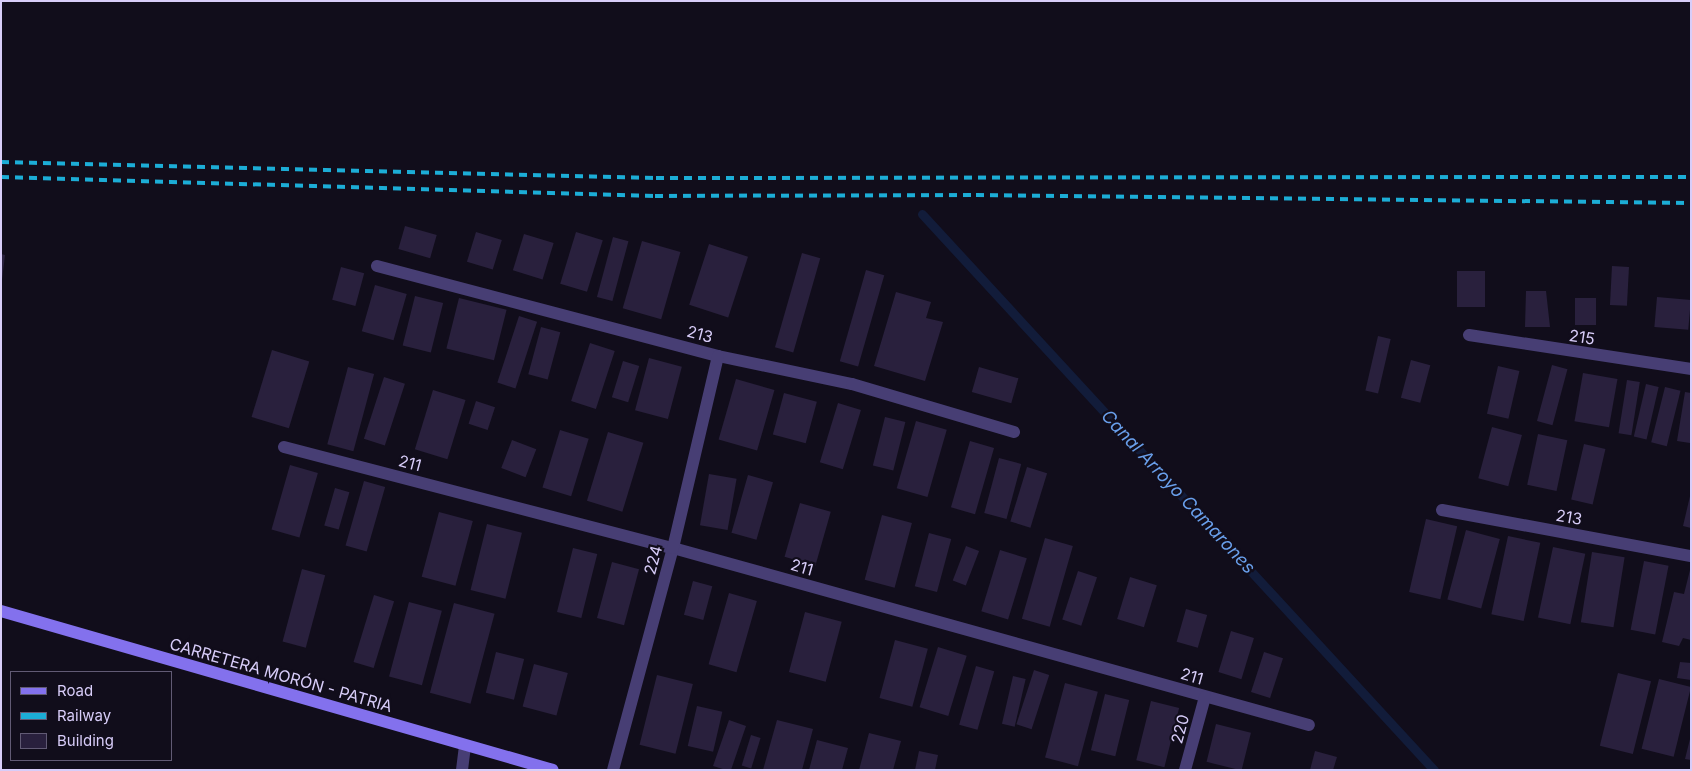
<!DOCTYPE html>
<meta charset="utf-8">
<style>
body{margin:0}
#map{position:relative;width:1692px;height:771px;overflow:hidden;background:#110d1b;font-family:Inter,sans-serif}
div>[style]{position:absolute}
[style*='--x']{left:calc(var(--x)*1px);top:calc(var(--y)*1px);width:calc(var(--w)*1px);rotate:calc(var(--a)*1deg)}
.stream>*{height:9px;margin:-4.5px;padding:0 4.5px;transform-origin:4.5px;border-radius:4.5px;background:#121c3a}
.building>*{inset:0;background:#29203d;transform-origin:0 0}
.lane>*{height:12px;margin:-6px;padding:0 6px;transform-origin:6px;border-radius:6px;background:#473e74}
.street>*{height:12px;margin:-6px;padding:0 6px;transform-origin:6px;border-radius:6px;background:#473e74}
.secondary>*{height:12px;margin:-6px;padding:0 6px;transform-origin:6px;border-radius:6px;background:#8371ed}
.rail>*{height:4px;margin-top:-2px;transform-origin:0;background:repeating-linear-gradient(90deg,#1cadd6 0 8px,transparent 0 14px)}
span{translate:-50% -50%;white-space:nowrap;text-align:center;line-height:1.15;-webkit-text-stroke:4.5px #110d1b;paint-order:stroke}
.street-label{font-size:16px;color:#d8cdf9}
.water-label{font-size:18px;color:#699feb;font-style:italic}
.frame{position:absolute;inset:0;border:2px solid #d8cdf9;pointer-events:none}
.legend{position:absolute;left:10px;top:671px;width:162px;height:90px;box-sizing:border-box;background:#110d1b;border:1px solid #615a74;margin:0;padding:6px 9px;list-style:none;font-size:15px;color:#d8cdf9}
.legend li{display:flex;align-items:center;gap:10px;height:25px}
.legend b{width:25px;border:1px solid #615a74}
</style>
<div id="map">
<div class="stream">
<i style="--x:922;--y:214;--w:756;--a:47.36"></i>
</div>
<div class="building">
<i style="left:405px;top:226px;width:33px;height:24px;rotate:16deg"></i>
<i style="left:476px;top:232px;width:27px;height:31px;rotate:17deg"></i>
<i style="left:576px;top:232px;width:28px;height:54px;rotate:17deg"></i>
<i style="left:524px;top:234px;width:31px;height:38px;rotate:17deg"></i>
<i style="left:613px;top:237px;width:16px;height:62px;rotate:15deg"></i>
<i style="left:642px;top:241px;width:40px;height:70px;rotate:16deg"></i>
<i style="left:709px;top:244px;width:41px;height:64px;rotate:18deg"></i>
<i style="left:802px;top:253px;width:19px;height:98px;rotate:16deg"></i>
<i style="clip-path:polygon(1px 254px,5px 255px,2px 280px,1px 279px)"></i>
<i style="left:1612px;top:266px;width:17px;height:39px;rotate:3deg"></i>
<i style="left:341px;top:267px;width:24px;height:34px;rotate:15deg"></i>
<i style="left:866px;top:270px;width:19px;height:95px;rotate:16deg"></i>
<i style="left:1457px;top:271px;width:28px;height:36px"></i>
<i style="left:375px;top:285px;width:33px;height:48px;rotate:16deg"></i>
<i style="clip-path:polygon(1526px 291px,1546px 291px,1550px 327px,1525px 327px)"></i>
<i style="clip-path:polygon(896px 292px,931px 302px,926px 318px,943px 322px,925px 381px,874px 366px)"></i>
<i style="left:415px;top:296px;width:29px;height:51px;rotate:14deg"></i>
<i style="left:1657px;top:297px;width:34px;height:30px;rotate:5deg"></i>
<i style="left:459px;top:298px;width:49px;height:52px;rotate:14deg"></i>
<i style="left:1596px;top:298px;width:27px;height:21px;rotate:90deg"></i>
<i style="left:519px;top:316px;width:19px;height:70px;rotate:18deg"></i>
<i style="left:541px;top:327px;width:20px;height:49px;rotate:15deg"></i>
<i style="left:1378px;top:336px;width:13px;height:56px;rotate:13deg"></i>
<i style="left:590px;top:343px;width:26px;height:61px;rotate:18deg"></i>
<i style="left:272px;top:350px;width:39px;height:70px;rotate:17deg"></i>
<i style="left:649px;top:358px;width:34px;height:54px;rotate:15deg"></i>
<i style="left:1411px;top:360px;width:20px;height:39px;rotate:15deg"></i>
<i style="left:623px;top:361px;width:17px;height:38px;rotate:17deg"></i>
<i style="left:1552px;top:365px;width:16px;height:58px;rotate:15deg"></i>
<i style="left:1498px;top:366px;width:22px;height:49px;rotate:13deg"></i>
<i style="left:348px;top:367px;width:27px;height:80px;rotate:15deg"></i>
<i style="left:979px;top:367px;width:41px;height:26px;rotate:16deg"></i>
<i style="left:1583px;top:373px;width:35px;height:49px;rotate:10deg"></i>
<i style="left:384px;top:377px;width:22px;height:65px;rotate:18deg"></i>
<i style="left:736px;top:379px;width:40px;height:63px;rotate:16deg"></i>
<i style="left:1627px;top:380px;width:13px;height:54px;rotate:9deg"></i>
<i style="left:1646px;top:384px;width:13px;height:54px;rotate:13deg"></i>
<i style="left:1665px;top:387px;width:16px;height:57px;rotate:14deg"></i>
<i style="left:433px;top:390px;width:34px;height:62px;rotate:17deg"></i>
<i style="clip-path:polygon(1685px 392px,1691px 393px,1690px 443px,1677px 441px)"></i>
<i style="left:784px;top:393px;width:34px;height:43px;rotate:15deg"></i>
<i style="left:476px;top:401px;width:20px;height:24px;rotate:18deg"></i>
<i style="left:838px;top:403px;width:24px;height:62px;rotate:17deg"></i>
<i style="left:885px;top:417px;width:21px;height:50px;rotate:14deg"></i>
<i style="left:916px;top:421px;width:32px;height:70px;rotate:16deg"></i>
<i style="left:1492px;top:427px;width:31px;height:53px;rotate:15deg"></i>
<i style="left:560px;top:430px;width:30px;height:60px;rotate:17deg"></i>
<i style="left:608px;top:432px;width:37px;height:72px;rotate:17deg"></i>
<i style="left:1538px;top:434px;width:30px;height:52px;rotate:12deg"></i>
<i style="left:512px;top:440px;width:26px;height:30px;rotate:21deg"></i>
<i style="left:970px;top:441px;width:25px;height:69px;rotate:16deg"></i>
<i style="left:1584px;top:444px;width:22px;height:57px;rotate:13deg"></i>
<i style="left:999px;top:458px;width:23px;height:57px;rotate:15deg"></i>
<i style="left:290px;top:465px;width:29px;height:67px;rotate:16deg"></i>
<i style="left:1027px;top:467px;width:21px;height:57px;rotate:17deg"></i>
<i style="left:709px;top:474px;width:28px;height:52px;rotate:10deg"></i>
<i style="left:748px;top:475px;width:26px;height:60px;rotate:16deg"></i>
<i style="left:364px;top:481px;width:22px;height:67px;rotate:16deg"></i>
<i style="left:335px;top:488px;width:15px;height:39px;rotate:16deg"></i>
<i style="clip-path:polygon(1691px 492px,1691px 528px,1683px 526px)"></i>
<i style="left:800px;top:503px;width:32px;height:56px;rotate:16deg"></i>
<i style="left:439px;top:512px;width:35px;height:67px;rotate:15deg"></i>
<i style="left:882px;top:515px;width:31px;height:67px;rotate:15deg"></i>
<i style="left:1426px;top:519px;width:32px;height:75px;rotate:13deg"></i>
<i style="left:487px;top:524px;width:36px;height:68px;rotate:14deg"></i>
<i style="left:1466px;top:530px;width:35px;height:72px;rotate:15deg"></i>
<i style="left:929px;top:533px;width:23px;height:55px;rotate:15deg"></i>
<i style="left:1508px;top:536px;width:33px;height:80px;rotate:12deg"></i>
<i style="left:1045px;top:538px;width:29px;height:84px;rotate:16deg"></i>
<i style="left:966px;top:546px;width:14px;height:37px;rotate:21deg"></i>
<i style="left:1553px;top:547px;width:33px;height:72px;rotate:12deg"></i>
<i style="left:573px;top:548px;width:25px;height:66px;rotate:14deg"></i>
<i style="left:1000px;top:550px;width:28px;height:64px;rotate:17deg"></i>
<i style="left:1592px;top:552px;width:33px;height:71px;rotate:9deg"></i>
<i style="left:1644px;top:561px;width:25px;height:70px;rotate:11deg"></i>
<i style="left:612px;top:562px;width:28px;height:58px;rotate:15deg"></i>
<i style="clip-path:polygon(1691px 566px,1691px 640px,1683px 638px,1679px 646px,1662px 642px,1674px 592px,1684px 594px)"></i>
<i style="left:302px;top:569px;width:24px;height:75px;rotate:15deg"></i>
<i style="left:1078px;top:571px;width:20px;height:51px;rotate:18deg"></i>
<i style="left:1130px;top:577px;width:28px;height:44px;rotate:17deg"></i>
<i style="left:693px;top:581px;width:20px;height:35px;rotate:15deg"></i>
<i style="left:729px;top:593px;width:29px;height:74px;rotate:16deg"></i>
<i style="left:374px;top:595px;width:21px;height:70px;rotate:17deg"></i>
<i style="left:409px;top:602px;width:34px;height:77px;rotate:15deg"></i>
<i style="left:454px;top:603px;width:42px;height:93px;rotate:15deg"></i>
<i style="left:1186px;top:609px;width:22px;height:34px;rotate:16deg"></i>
<i style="left:805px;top:612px;width:38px;height:62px;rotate:15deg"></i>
<i style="left:1231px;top:631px;width:24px;height:43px;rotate:17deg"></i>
<i style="left:895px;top:640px;width:34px;height:60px;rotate:15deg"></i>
<i style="left:938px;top:647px;width:30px;height:63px;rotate:17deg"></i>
<i style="left:496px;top:652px;width:29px;height:42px;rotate:14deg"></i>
<i style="left:1264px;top:652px;width:20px;height:42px;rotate:18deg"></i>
<i style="clip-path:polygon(1680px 662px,1691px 663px,1691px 680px,1677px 678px)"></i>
<i style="left:534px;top:664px;width:35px;height:44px;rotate:15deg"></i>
<i style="left:976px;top:666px;width:19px;height:61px;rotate:16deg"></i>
<i style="left:1034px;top:670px;width:16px;height:57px;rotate:18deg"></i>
<i style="left:1618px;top:673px;width:34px;height:75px;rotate:14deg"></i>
<i style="left:657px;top:675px;width:37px;height:72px;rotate:14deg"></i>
<i style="left:1013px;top:676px;width:13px;height:49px;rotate:13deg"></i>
<i style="left:1659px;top:679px;width:33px;height:72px;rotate:14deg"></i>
<i style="left:1065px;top:683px;width:34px;height:77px;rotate:15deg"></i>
<i style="left:1105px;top:694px;width:25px;height:58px;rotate:14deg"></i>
<i style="left:1151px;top:701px;width:29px;height:61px;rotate:14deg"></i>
<i style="left:697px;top:706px;width:26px;height:41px;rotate:13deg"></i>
<i style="clip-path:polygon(729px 720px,746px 726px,731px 770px,726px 770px,713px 766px)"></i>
<i style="clip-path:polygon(777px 720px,813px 729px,802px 770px,763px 770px)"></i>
<i style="left:1216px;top:724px;width:36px;height:39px;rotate:14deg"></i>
<i style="clip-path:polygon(869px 733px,901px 741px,893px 770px,859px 770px)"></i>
<i style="left:751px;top:735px;width:10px;height:32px;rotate:17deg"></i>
<i style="clip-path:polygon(1691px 735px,1691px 760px,1685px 759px)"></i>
<i style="clip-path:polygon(817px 740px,848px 748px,842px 770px,809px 770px)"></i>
<i style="clip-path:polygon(919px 751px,938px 755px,935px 770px,915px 770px)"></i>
<i style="clip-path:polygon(1315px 751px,1337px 757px,1333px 770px,1310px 770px)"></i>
</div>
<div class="lane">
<i style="--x:462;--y:770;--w:24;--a:-83"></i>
</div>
<div class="street">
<i style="--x:377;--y:266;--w:353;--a:14.8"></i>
<i style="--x:718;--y:356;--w:137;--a:11.8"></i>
<i style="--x:852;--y:384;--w:169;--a:16.5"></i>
<i style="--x:1469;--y:335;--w:225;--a:8.7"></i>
<i style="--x:284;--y:447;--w:402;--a:14.6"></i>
<i style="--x:673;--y:548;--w:660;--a:15.55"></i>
<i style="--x:1442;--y:510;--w:253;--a:10.5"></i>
<i style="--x:613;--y:770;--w:230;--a:-74.9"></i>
<i style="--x:673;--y:548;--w:197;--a:-76.8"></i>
<i style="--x:1185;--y:770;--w:76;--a:-74.7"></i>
</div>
<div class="secondary">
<i style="--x:1;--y:611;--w:574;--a:16.07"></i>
</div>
<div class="rail">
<i style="--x:1;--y:162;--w:655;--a:1.4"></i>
<i style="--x:656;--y:178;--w:1035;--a:-0.06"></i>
<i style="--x:1;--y:177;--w:654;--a:1.66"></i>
<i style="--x:655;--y:196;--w:321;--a:-0.2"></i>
<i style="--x:976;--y:195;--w:715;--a:0.64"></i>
</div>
<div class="street-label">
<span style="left:700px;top:334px;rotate:15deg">213</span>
<span style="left:1582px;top:337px;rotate:9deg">215</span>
<span style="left:410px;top:463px;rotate:15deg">211</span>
<span style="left:1569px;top:517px;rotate:10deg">213</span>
<span style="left:653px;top:560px;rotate:-75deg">224</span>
<span style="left:802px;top:567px;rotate:16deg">211</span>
<span style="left:281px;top:675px;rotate:16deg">CARRETERA MORÓN - PATRIA</span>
<span style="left:1192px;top:676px;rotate:16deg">211</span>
<span style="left:1180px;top:729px;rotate:-75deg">220</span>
</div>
<div class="water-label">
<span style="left:1178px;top:492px;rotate:47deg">Canal Arroyo Camarones</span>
</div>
<div class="frame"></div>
<ul class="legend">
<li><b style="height:6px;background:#8371ed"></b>Road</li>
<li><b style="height:6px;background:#1cadd6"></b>Railway</li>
<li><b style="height:14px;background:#29203d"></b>Building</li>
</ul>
</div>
